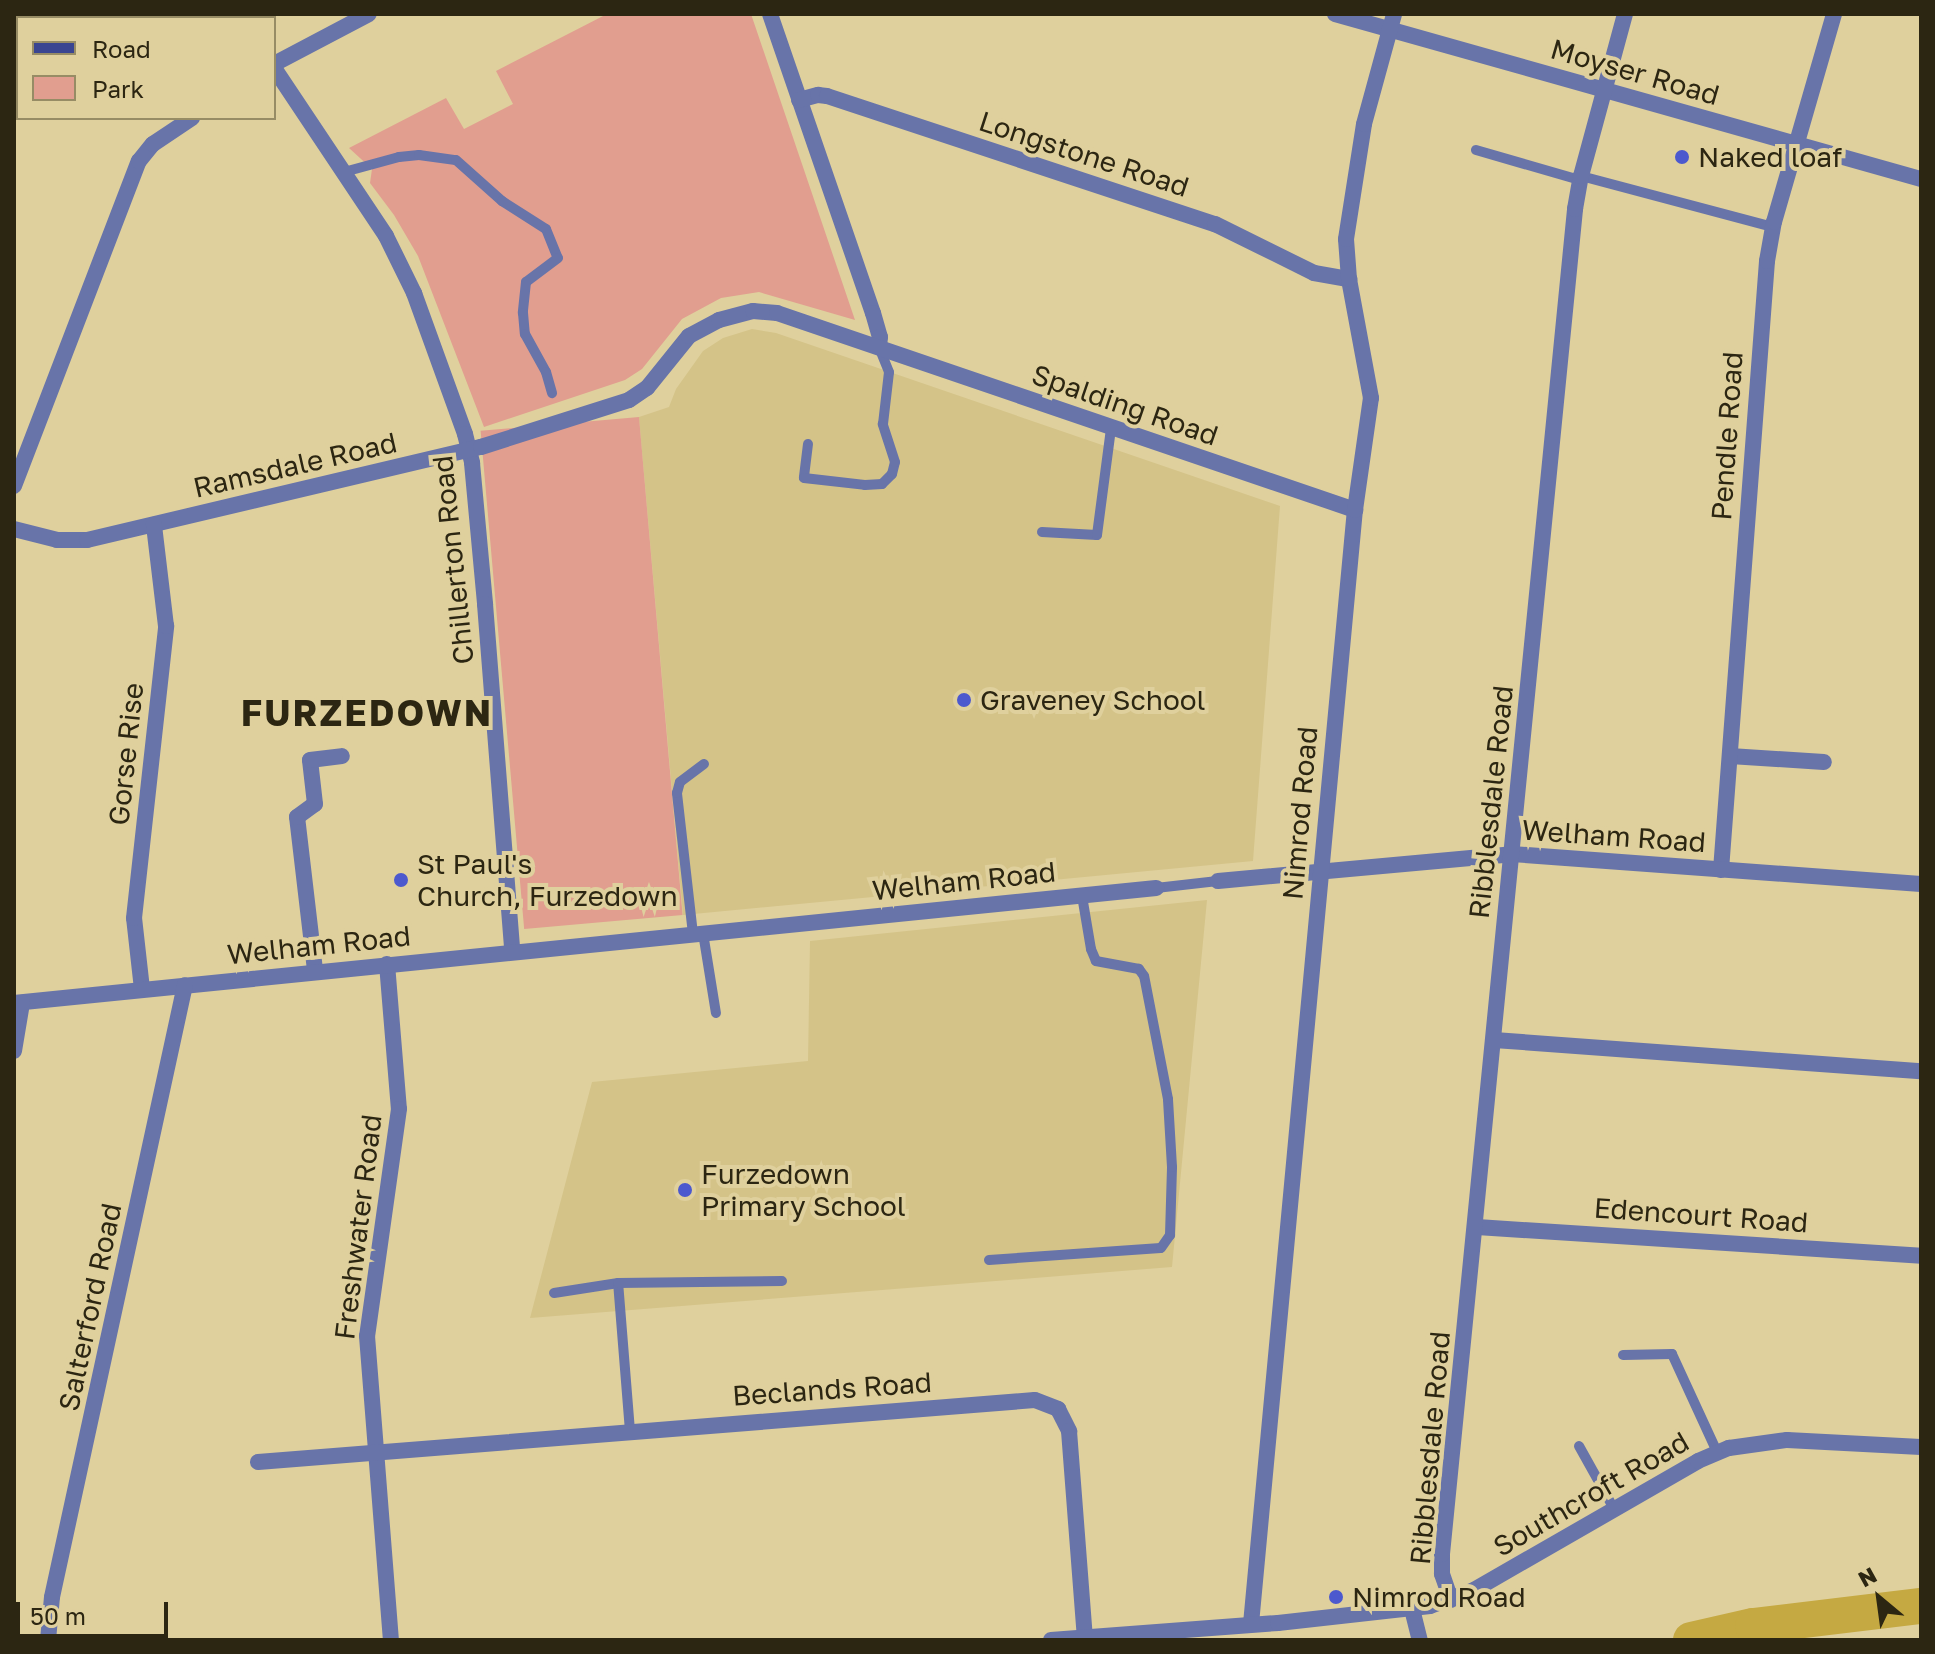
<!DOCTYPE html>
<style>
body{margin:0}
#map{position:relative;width:1935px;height:1654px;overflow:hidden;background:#dfd09d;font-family:"Golos Text",sans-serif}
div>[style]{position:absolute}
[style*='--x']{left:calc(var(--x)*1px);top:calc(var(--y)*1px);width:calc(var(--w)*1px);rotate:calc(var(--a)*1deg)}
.built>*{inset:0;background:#d4c388}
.green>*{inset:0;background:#e19e8f;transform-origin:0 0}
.river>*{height:36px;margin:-18px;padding:0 18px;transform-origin:18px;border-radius:18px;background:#c5a942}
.service>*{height:10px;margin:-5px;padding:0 5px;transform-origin:5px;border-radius:5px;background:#6874a9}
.minor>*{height:16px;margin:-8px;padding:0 8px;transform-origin:8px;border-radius:8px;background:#6874a9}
.tertiary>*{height:16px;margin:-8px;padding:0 8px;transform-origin:8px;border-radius:8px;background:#6874a9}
.secondary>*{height:16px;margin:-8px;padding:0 8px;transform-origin:8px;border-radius:8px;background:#3a4591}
.dots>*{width:22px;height:22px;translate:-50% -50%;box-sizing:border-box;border:4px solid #dfd09d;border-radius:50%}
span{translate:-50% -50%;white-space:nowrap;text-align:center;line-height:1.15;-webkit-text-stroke:8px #dfd09d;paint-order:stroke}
.street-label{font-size:28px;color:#2c2612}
.poi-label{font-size:28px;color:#2c2612}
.left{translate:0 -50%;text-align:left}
.district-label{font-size:36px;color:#2c2612;font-weight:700;letter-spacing:2px}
.frame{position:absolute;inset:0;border:16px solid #2c2612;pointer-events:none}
.legend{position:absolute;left:16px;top:16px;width:260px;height:104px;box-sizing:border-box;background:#dfd09d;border:2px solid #978c65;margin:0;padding:10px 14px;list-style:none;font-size:24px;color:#2c2612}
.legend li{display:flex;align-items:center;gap:16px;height:40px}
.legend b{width:40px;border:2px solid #978c65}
.north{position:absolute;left:1839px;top:1558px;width:80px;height:80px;-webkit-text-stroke:6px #dfd09d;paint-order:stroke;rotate:331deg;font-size:22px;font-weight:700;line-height:32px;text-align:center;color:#2c2612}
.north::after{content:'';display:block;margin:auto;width:28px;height:36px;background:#2c2612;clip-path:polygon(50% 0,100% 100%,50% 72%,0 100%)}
.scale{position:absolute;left:16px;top:1602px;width:152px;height:36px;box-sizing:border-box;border:4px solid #2c2612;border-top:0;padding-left:10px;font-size:24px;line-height:28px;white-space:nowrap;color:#2c2612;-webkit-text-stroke:6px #dfd09d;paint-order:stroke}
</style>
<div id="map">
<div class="built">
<i style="clip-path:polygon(752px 329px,776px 333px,1280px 506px,1253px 861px,683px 915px,639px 417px,669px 407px,676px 389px,703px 351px,723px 338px)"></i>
<i style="clip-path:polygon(1207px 900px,1172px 1267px,530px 1318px,592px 1082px,808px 1061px,810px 941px)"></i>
</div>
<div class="green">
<i style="clip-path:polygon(607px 14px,751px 14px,855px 320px,759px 292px,721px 298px,682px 319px,642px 369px,625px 380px,484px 427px,418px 256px,394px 215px,370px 183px,372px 169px,349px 148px,446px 98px,464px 129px,513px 104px,496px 71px)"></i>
<i style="left:639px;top:417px;width:500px;height:159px;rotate:85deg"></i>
</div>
<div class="river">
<i style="--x:1691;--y:1640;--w:64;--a:-12.7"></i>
<i style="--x:1753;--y:1626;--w:169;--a:-6.8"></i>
</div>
<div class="service">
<i style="--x:1476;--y:150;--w:108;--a:16.1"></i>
<i style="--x:344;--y:172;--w:57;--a:-15.3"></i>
<i style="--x:399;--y:157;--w:20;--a:-6"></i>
<i style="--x:419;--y:155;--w:37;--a:8"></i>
<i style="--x:456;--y:160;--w:62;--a:41.7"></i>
<i style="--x:502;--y:201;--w:52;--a:32.5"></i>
<i style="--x:546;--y:229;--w:31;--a:68"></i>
<i style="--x:558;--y:258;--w:40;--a:143"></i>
<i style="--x:526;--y:282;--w:31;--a:96"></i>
<i style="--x:523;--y:313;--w:21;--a:85"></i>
<i style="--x:525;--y:334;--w:43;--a:61.1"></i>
<i style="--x:546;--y:372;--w:22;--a:74"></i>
<i style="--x:1581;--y:176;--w:199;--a:14.9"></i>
<i style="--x:808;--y:444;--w:34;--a:97"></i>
<i style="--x:804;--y:478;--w:61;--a:6.5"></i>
<i style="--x:865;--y:485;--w:17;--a:-3"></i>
<i style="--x:882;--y:484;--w:14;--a:-45"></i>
<i style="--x:892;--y:474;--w:12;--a:-76"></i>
<i style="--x:895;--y:462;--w:40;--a:-108"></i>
<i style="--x:883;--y:424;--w:52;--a:-83.4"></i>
<i style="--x:889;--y:372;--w:27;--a:-112"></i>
<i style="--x:1042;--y:532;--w:55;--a:3.1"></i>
<i style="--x:1097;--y:535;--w:108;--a:-82.5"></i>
<i style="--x:1156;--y:888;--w:62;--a:-6.4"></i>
<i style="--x:703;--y:933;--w:81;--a:80.8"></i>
<i style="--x:693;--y:934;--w:142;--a:-96.5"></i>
<i style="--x:677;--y:793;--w:11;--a:-75"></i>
<i style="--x:680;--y:782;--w:30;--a:-37"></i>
<i style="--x:989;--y:1260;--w:172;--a:-4"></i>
<i style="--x:1161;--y:1248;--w:16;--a:-55"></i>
<i style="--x:1170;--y:1235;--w:68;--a:-88.3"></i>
<i style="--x:1172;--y:1167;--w:68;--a:-93.4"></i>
<i style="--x:1168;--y:1099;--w:125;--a:-101"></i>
<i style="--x:1144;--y:976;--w:9;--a:-126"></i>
<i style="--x:1139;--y:969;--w:44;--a:-169.5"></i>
<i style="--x:1096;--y:961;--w:13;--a:-113"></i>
<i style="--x:1091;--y:949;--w:54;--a:-99.6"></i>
<i style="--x:554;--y:1293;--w:65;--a:-8.9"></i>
<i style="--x:1623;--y:1355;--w:49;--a:-1.2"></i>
<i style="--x:1672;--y:1354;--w:108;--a:65.3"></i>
<i style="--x:630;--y:1431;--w:148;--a:-94.6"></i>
<i style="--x:618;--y:1283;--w:164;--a:-0.7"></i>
<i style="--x:1579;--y:1446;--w:72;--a:60.9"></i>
</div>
<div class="minor">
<i style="--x:238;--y:14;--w:4;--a:63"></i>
<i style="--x:770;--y:14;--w:316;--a:71"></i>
<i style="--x:873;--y:313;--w:25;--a:74"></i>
<i style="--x:880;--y:337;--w:10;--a:96"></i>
<i style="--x:1335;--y:14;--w:609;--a:15.73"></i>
<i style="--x:274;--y:64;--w:107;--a:-27.8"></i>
<i style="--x:274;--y:68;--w:202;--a:56.3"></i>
<i style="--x:386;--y:236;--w:64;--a:63.8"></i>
<i style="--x:414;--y:293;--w:150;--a:70.1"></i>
<i style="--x:465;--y:434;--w:30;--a:76"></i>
<i style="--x:472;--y:463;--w:142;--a:84.7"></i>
<i style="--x:485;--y:604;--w:347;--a:85.5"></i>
<i style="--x:799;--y:100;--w:20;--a:-15"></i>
<i style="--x:818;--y:95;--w:9;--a:6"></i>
<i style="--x:827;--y:96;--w:409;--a:18.3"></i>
<i style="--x:1215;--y:224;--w:110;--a:26.3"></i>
<i style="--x:1314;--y:273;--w:36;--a:10"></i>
<i style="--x:14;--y:486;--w:348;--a:-69"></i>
<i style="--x:139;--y:161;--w:22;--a:-51"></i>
<i style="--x:153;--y:144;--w:47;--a:-33.7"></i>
<i style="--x:14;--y:529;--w:44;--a:14.3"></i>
<i style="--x:57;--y:540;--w:30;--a:0"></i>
<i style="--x:87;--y:540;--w:405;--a:-13.3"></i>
<i style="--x:481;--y:447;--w:155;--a:-17.6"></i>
<i style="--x:629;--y:400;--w:22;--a:-34"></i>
<i style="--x:647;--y:388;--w:67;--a:-51.1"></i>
<i style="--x:689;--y:336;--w:34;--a:-28"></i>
<i style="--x:719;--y:320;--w:35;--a:-15"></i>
<i style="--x:753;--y:311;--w:24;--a:5"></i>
<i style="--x:777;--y:313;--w:611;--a:18.82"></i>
<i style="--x:1730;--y:756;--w:94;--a:3.7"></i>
<i style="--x:1721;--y:870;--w:611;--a:-85.68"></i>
<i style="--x:1767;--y:261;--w:40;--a:-80"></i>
<i style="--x:1774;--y:222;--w:216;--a:-73.9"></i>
<i style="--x:1218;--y:881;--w:295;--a:-5.2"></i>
<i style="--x:1512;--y:854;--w:410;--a:4.2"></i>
<i style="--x:387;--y:964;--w:145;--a:85.3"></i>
<i style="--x:399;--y:1109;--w:229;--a:98"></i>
<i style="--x:367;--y:1336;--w:305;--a:85.5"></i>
<i style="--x:315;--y:970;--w:154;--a:-96.7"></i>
<i style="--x:297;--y:817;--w:22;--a:-36"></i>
<i style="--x:315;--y:804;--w:44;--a:-96.5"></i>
<i style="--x:310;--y:760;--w:32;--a:-7"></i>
<i style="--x:142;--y:989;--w:71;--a:-96.4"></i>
<i style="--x:134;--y:918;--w:294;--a:-83.7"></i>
<i style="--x:166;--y:626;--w:102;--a:-96.8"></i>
<i style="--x:14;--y:1003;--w:1148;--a:-5.75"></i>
<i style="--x:1494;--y:1040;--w:428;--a:4.2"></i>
<i style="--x:14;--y:1051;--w:49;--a:-80.5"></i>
<i style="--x:1477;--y:1227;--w:445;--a:3.7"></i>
<i style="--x:258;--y:1462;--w:779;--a:-4.56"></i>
<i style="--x:1035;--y:1400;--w:25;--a:21"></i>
<i style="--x:1058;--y:1409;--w:25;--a:63"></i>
<i style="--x:1069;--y:1431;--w:207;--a:85.6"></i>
<i style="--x:1451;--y:1600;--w:28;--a:-109"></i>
<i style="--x:1442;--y:1574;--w:20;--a:-90"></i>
<i style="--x:1442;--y:1554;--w:1352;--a:-84.35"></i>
<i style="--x:1575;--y:209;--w:34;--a:-80"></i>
<i style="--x:1581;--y:176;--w:168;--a:-74.8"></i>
<i style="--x:1412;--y:1609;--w:32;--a:76"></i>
<i style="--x:1251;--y:1624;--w:1119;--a:-84.67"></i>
<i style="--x:1355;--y:510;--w:113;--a:-81.9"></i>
<i style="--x:1371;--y:398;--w:121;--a:-100.5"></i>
<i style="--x:1349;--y:279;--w:40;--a:-94.3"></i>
<i style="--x:1346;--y:239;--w:116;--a:-81.1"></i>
<i style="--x:1364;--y:124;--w:114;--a:-74.7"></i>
<i style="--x:48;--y:1640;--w:43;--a:-84.7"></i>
<i style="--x:52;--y:1597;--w:626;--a:-77.74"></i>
</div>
<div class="tertiary">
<i style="--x:1051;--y:1640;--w:228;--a:-4.3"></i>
<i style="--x:1278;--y:1623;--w:153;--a:-6.4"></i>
<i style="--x:1430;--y:1606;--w:47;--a:-20"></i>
<i style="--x:1474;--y:1590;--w:258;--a:-29.9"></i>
<i style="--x:1698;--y:1461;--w:34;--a:-23"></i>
<i style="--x:1729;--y:1448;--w:59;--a:-7.9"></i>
<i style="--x:1787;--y:1440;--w:134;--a:3"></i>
</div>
<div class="secondary">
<i style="--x:14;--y:18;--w:4;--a:-63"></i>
</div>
<div class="dots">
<i style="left:1682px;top:157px;background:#4c59ce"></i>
<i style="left:964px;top:700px;background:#4c59ce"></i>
<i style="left:401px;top:880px;background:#4c59ce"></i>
<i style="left:685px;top:1190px;background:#4c59ce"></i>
<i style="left:1336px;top:1597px;background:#4c59ce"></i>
</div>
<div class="street-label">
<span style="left:1635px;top:72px;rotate:16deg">Moyser Road</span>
<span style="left:1084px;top:154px;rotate:18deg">Longstone Road</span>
<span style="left:1125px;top:405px;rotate:19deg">Spalding Road</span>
<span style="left:1727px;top:436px;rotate:-86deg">Pendle Road</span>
<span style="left:295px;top:465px;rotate:-13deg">Ramsdale Road</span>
<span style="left:453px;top:560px;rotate:-96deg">Chillerton Road</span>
<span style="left:126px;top:754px;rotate:-84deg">Gorse Rise</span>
<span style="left:1491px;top:802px;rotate:-84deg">Ribblesdale Road</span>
<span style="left:1300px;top:813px;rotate:-85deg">Nimrod Road</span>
<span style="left:1614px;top:836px;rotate:4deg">Welham Road</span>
<span style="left:964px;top:881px;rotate:-6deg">Welham Road</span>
<span style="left:319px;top:945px;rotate:-6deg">Welham Road</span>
<span style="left:1701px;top:1215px;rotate:4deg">Edencourt Road</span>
<span style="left:358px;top:1227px;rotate:-83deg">Freshwater Road</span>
<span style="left:90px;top:1307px;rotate:-78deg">Salterford Road</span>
<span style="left:832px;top:1389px;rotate:-4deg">Beclands Road</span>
<span style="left:1430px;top:1448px;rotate:-85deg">Ribblesdale Road</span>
<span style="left:1591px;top:1494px;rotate:-30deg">Southcroft Road</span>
</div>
<div class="poi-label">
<span class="left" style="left:1698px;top:157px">Naked loaf</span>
<span class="left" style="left:980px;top:700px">Graveney School</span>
<span class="left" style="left:417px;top:880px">St Paul's<br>Church, Furzedown</span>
<span class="left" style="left:701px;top:1190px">Furzedown<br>Primary School</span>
<span class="left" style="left:1352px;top:1597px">Nimrod Road</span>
</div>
<div class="district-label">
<span style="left:367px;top:713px">FURZEDOWN</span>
</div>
<div class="frame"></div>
<ul class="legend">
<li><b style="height:10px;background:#3a4591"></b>Road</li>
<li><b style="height:22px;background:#e19e8f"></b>Park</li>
</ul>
<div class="north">N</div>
<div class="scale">50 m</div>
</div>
